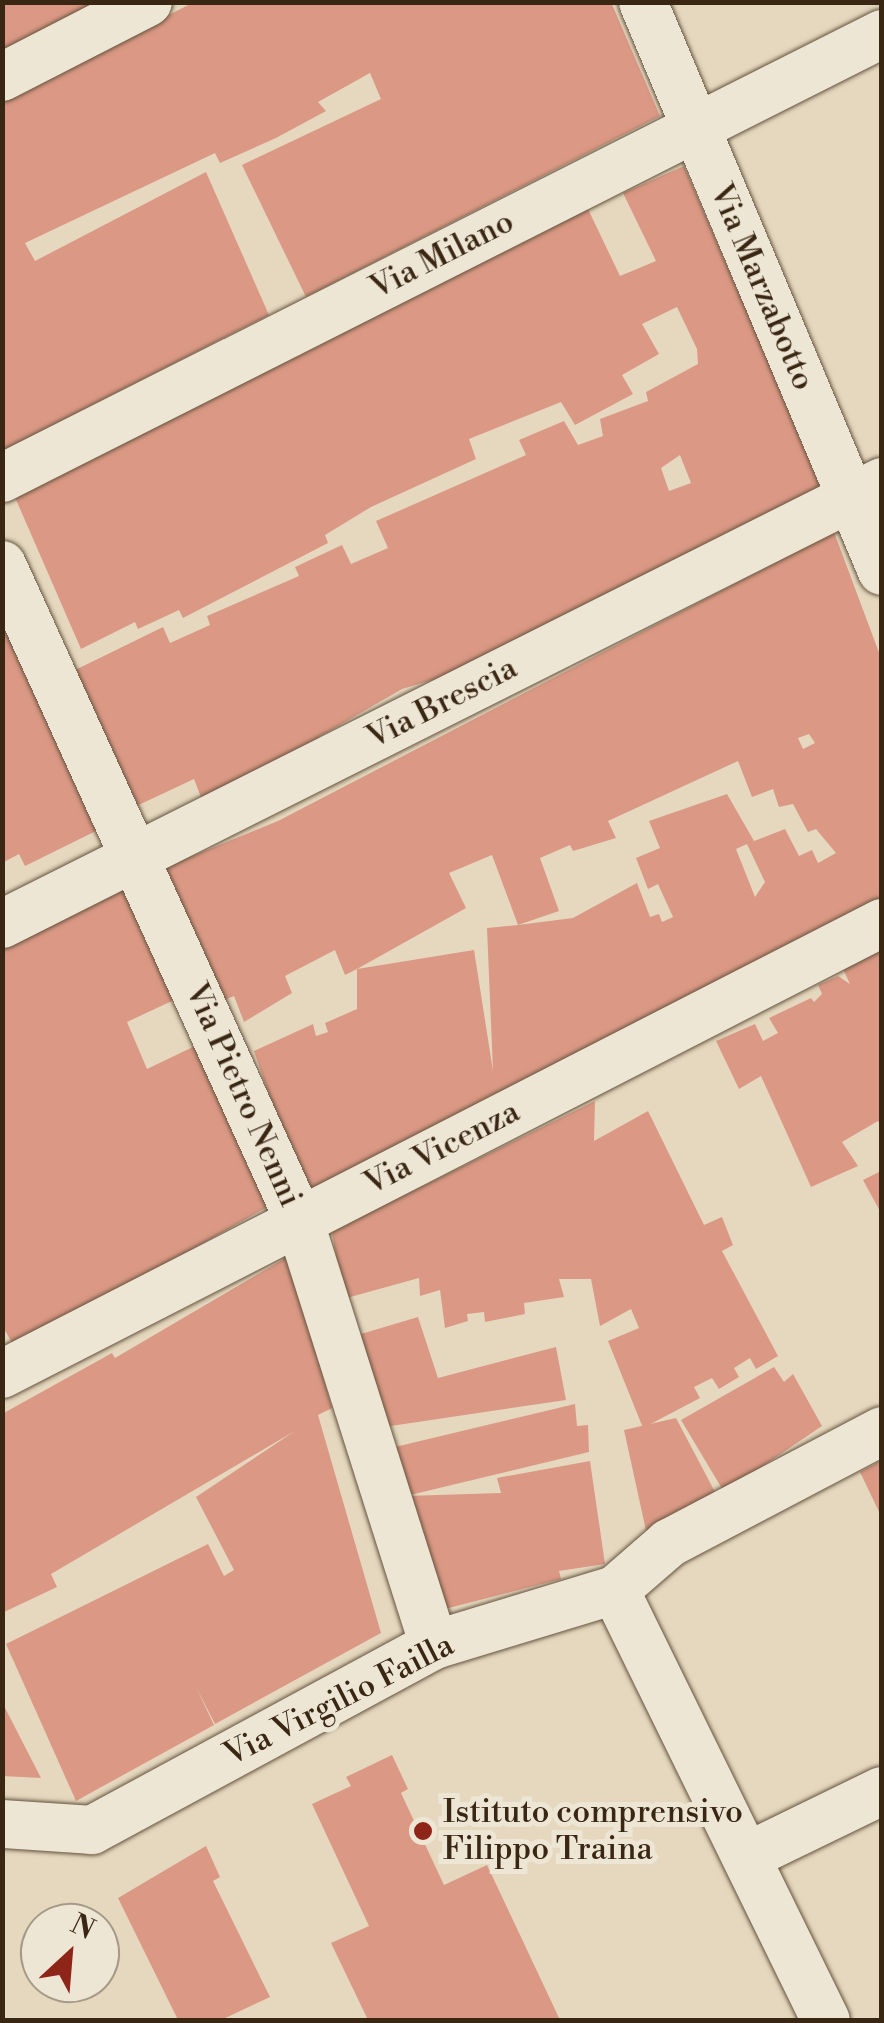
<!DOCTYPE html>
<style>
body{margin:0}
#map{position:relative;width:884px;height:2023px;overflow:hidden;background:#e5d8bf;font-family:"Libre Bodoni",serif}
div>[style]{position:absolute}
[style*='--x']{left:calc(var(--x)*1px);top:calc(var(--y)*1px);width:calc(var(--w)*1px);rotate:calc(var(--a)*1deg)}
.building>*{inset:0;background:#db9985}
.roads{filter:drop-shadow(0 0 2px #65533e) drop-shadow(0 0 2px #65533e)}
.street>*{height:48px;margin:-24px;padding:0 24px;transform-origin:24px;border-radius:24px;background:#eee6d5}
.dots>*{width:28px;height:28px;translate:-50% -50%;box-sizing:border-box;border:5px solid #eee6d5;border-radius:50%}
span{translate:-50% -50%;white-space:nowrap;text-align:center;line-height:1.15;-webkit-text-stroke:10px #eee6d5;paint-order:stroke}
.street-label{font-size:32px;color:#3a2713}
.poi-label{font-size:32px;color:#3a2713}
.left{translate:0 -50%;text-align:left}
.frame{position:absolute;inset:0;border:5px solid #3a2713;pointer-events:none}
.north{position:absolute;left:20px;top:1903px;width:100px;height:100px;box-sizing:border-box;background:#eee6d5;border:2px solid #a69a87;border-radius:50%;rotate:26deg;font-size:28px;font-weight:700;line-height:40px;text-align:center;color:#3a2713}
.north::after{content:'';display:block;margin:auto;width:35px;height:45px;background:#8f2418;clip-path:polygon(50% 0,100% 100%,50% 72%,0 100%)}
</style>
<div id="map">
<div class="building">
<i style="clip-path:polygon(2px 2px,105px 2px,2px 53px)"></i>
<i style="clip-path:polygon(194px 2px,611px 2px,660px 116px,306px 297px,242px 165px,381px 99px,370px 73px,318px 102px,326px 111px,276px 138px,220px 163px,215px 153px,25px 243px,35px 261px,206px 172px,269px 315px,2px 451px,2px 101px)"></i>
<i style="clip-path:polygon(evenodd,684px 166px,824px 489px,446px 676px,402px 689px,319px 737px,321px 747px,202px 800px,194px 779px,130px 809px,67px 674px,163px 627px,170px 643px,210px 625px,207px 616px,299px 576px,295px 567px,342px 545px,351px 564px,388px 548px,376px 521px,526px 455px,519px 440px,564px 421px,578px 445px,603px 436px,600px 419px,648px 401px,646px 392px,698px 364px,697px 349px,677px 307px,642px 324px,659px 354px,622px 375px,633px 394px,575px 425px,561px 402px,469px 439px,476px 459px,371px 507px,325px 535px,328px 543px,183px 618px,179px 610px,138px 629px,135px 622px,81px 649px,14px 495px,588px 209px,620px 276px,656px 261px,623px 193px,684px 166px,680px 455px,691px 483px,669px 491px,661px 468px,680px 455px)"></i>
<i style="clip-path:polygon(evenodd,834px 532px,881px 658px,881px 904px,306px 1203px,254px 1051px,313px 1024px,316px 1036px,328px 1032px,325px 1023px,357px 1009px,357px 969px,345px 975px,335px 950px,285px 976px,292px 993px,244px 1022px,234px 996px,208px 1007px,153px 872px,278px 821px,834px 532px,809px 734px,815px 743px,803px 749px,798px 738px,809px 734px,834px 532px,738px 761px,752px 797px,773px 789px,779px 807px,793px 804px,808px 832px,816px 829px,836px 853px,818px 863px,812px 850px,799px 856px,785px 829px,754px 841px,727px 794px,649px 821px,660px 848px,636px 858px,648px 889px,658px 884px,673px 917px,662px 922px,659px 914px,650px 917px,637px 883px,573px 918px,518px 925px,559px 911px,540px 858px,570px 845px,573px 851px,616px 838px,608px 821px,738px 761px,834px 532px,747px 844px,765px 882px,755px 897px,736px 849px,747px 844px,834px 532px,492px 855px,518px 925px,487px 928px,493px 1071px,474px 950px,357px 969px,466px 908px,449px 873px,492px 855px)"></i>
<i style="clip-path:polygon(2px 612px,102px 828px,25px 866px,19px 854px,2px 863px)"></i>
<i style="clip-path:polygon(127px 880px,174px 1000px,127px 1022px,147px 1069px,197px 1045px,274px 1203px,16px 1350px,2px 1325px,2px 942px)"></i>
<i style="clip-path:polygon(881px 951px,881px 1126px,878px 1121px,842px 1142px,858px 1166px,811px 1187px,761px 1076px,739px 1089px,716px 1041px,755px 1024px,763px 1041px,778px 1033px,769px 1018px,811px 998px,814px 1002px,822px 994px,818px 985px,838px 976px,850px 984px,843px 969px)"></i>
<i style="clip-path:polygon(595px 1101px,594px 1141px,648px 1111px,704px 1225px,722px 1217px,733px 1245px,722px 1251px,778px 1356px,756px 1369px,750px 1358px,734px 1368px,739px 1377px,719px 1389px,712px 1378px,694px 1387px,700px 1398px,643px 1428px,608px 1341px,639px 1328px,631px 1309px,600px 1326px,591px 1279px,559px 1279px,564px 1297px,524px 1303px,525px 1314px,485px 1322px,484px 1312px,467px 1314px,468px 1321px,445px 1328px,440px 1290px,420px 1296px,419px 1278px,343px 1299px,332px 1231px)"></i>
<i style="clip-path:polygon(881px 1171px,881px 1213px,863px 1180px)"></i>
<i style="clip-path:polygon(289px 1256px,332px 1408px,318px 1415px,381px 1633px,215px 1724px,196px 1687px,214px 1725px,76px 1801px,6px 1644px,208px 1544px,224px 1576px,234px 1570px,196px 1497px,295px 1431px,51px 1574px,57px 1587px,2px 1613px,2px 1414px,112px 1353px,115px 1358px)"></i>
<i style="clip-path:polygon(418px 1317px,438px 1378px,556px 1347px,566px 1400px,384px 1427px,351px 1337px)"></i>
<i style="clip-path:polygon(774px 1367px,784px 1382px,793px 1374px,822px 1426px,724px 1492px,681px 1420px)"></i>
<i style="clip-path:polygon(575px 1404px,577px 1426px,588px 1425px,589px 1452px,406px 1496px,395px 1447px)"></i>
<i style="clip-path:polygon(676px 1418px,715px 1492px,647px 1535px,624px 1430px)"></i>
<i style="clip-path:polygon(590px 1461px,605px 1564px,559px 1571px,561px 1579px,433px 1612px,406px 1496px,501px 1493px,497px 1478px)"></i>
<i style="clip-path:polygon(881px 1461px,881px 1516px,860px 1472px)"></i>
<i style="clip-path:polygon(2px 1702px,41px 1778px,2px 1776px)"></i>
<i style="clip-path:polygon(392px 1755px,408px 1789px,401px 1793px,444px 1885px,487px 1865px,560px 2020px,368px 2020px,331px 1943px,369px 1926px,312px 1804px,351px 1786px,346px 1777px)"></i>
<i style="clip-path:polygon(206px 1846px,220px 1877px,213px 1881px,270px 1997px,221px 2020px,178px 2020px,118px 1898px)"></i>
</div>
<div class="roads">
<div class="street">
<i style="--x:643;--y:2;--w:617;--a:67.22"></i>
<i style="--x:2;--y:77;--w:164;--a:-27.2"></i>
<i style="--x:2;--y:478;--w:986;--a:-26.77"></i>
<i style="--x:2;--y:565;--w:719;--a:65.61"></i>
<i style="--x:299;--y:1220;--w:446;--a:72.4"></i>
<i style="--x:2;--y:924;--w:985;--a:-26.67"></i>
<i style="--x:2;--y:1374;--w:989;--a:-27.14"></i>
<i style="--x:615;--y:1590;--w:479;--a:63.9"></i>
<i style="--x:2;--y:1824;--w:90;--a:3.8"></i>
<i style="--x:92;--y:1830;--w:389;--a:-28.4"></i>
<i style="--x:434;--y:1645;--w:189;--a:-16.9"></i>
<i style="--x:615;--y:1590;--w:72;--a:-41"></i>
<i style="--x:669;--y:1543;--w:241;--a:-27.7"></i>
<i style="--x:748;--y:1856;--w:149;--a:-25.9"></i>
</div>
</div>
<div class="dots">
<i style="left:423px;top:1831px;background:#8f2418"></i>
</div>
<div class="street-label">
<span style="left:442px;top:255px;rotate:-27deg">Via Milano</span>
<span style="left:762px;top:287px;rotate:67deg">Via Marzabotto</span>
<span style="left:442px;top:703px;rotate:-27deg">Via Brescia</span>
<span style="left:243px;top:1095px;rotate:66deg">Via Pietro Nenni</span>
<span style="left:442px;top:1148px;rotate:-27deg">Via Vicenza</span>
<span style="left:339px;top:1700px;rotate:-27deg">Via Virgilio Failla</span>
</div>
<div class="poi-label">
<span class="left" style="left:443px;top:1831px">Istituto comprensivo<br>Filippo Traina</span>
</div>
<div class="frame"></div>
<div class="north">N</div>
</div>
